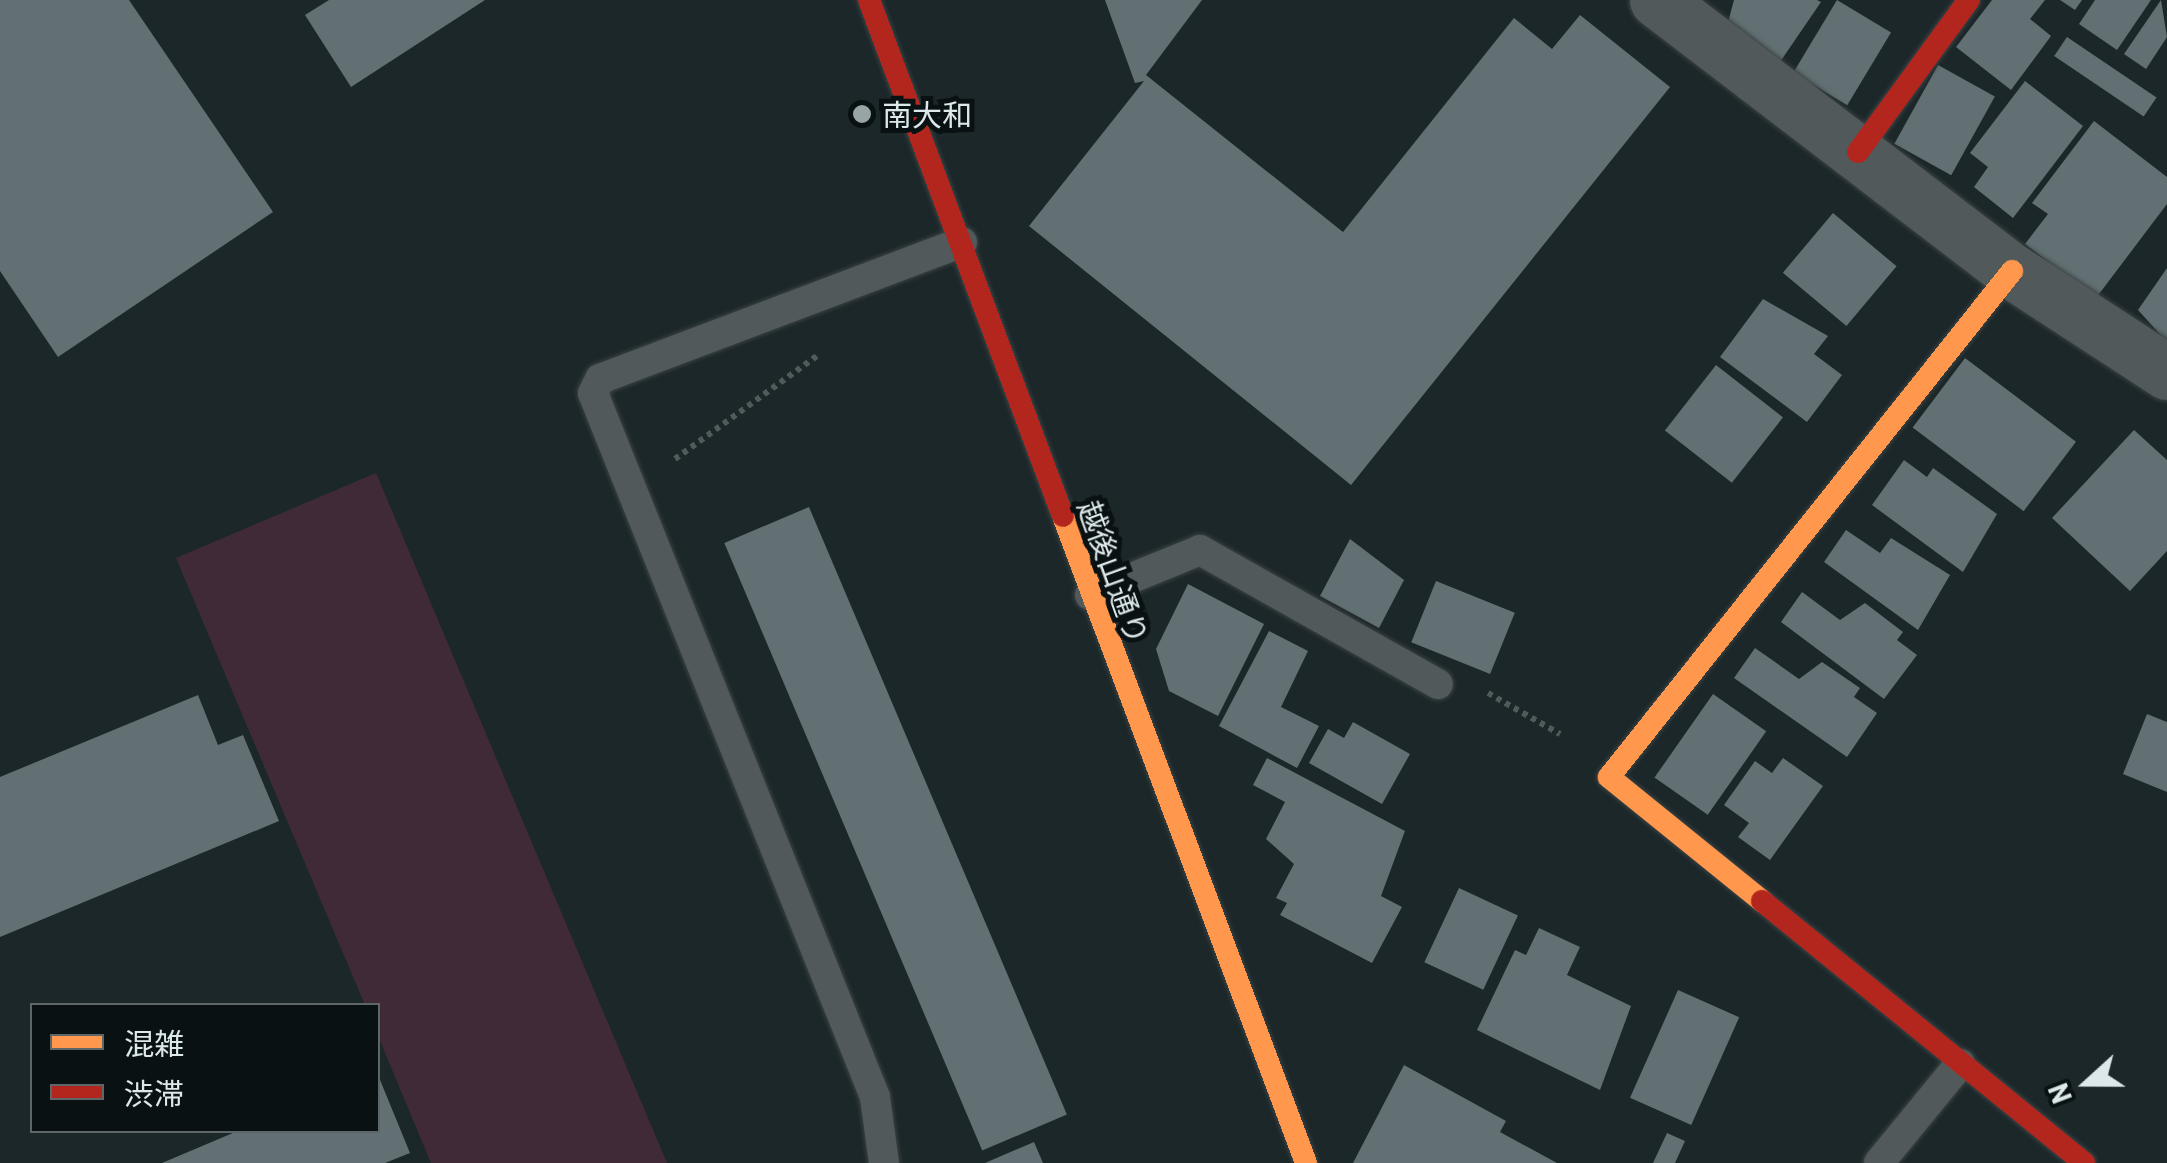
<!DOCTYPE html>
<meta charset="utf-8">
<style>
body{margin:0}
#map{position:relative;width:2167px;height:1163px;overflow:hidden;background:#1c2729;font-family:Barlow,"Noto Sans JP",sans-serif}
div>[style]{position:absolute}
[style*='--x']{left:calc(var(--x)*1px);top:calc(var(--y)*1px);width:calc(var(--w)*1px);rotate:calc(var(--a)*1deg)}
.green>*{inset:0;background:#412a37}
.building>*{inset:0;background:#627073;transform-origin:0 0}
.path>*{height:6px;margin-top:-3px;transform-origin:0;background:repeating-linear-gradient(90deg,#52595a 0 5px,transparent 0 10px)}
.roads{filter:drop-shadow(0 0 2px #3a4244) drop-shadow(0 0 2px #3a4244)}
.lane>*{height:30px;margin:-15px;padding:0 15px;transform-origin:15px;border-radius:15px;background:#52595b}
.street>*{height:55px;margin:-27.5px;padding:0 27.5px;transform-origin:27.5px;border-radius:27.5px;background:#52595b}
.slow>*{height:22px;margin:-11px;padding:0 11px;transform-origin:11px;border-radius:11px;background:#ff974d}
.jam>*{height:22px;margin:-11px;padding:0 11px;transform-origin:11px;border-radius:11px;background:#b3261e}
.dots>*{width:28px;height:28px;translate:-50% -50%;box-sizing:border-box;border:5px solid #091113;border-radius:50%}
span{translate:-50% -50%;white-space:nowrap;text-align:center;line-height:1.15;-webkit-text-stroke:10px #091113;paint-order:stroke}
.poi-label{font-size:30px;color:#dce8ea}
.left{translate:0 -50%;text-align:left}
.street-label{font-size:30px;color:#dce8ea}
.legend{position:absolute;left:30px;top:1003px;width:350px;height:130px;box-sizing:border-box;background:#091113;border:2px solid #5d6769;margin:0;padding:12px 18px;list-style:none;font-size:30px;color:#dce8ea}
.legend li{display:flex;align-items:center;gap:20px;height:50px}
.legend b{width:50px;border:2px solid #5d6769}
.north{position:absolute;left:2037px;top:1033px;width:100px;height:100px;-webkit-text-stroke:8px #091113;paint-order:stroke;rotate:249deg;font-size:28px;font-weight:700;line-height:40px;text-align:center;color:#dce8ea}
.north::after{content:'';display:block;margin:auto;width:35px;height:45px;background:#dce8ea;clip-path:polygon(50% 0,100% 100%,50% 72%,0 100%)}
</style>
<div id="map">
<div class="green">
<i style="clip-path:polygon(376px 473px,667px 1163px,431px 1163px,378px 1036px,378px 1006px,365px 1005px,176px 558px)"></i>
</div>
<div class="building">
<i style="clip-path:polygon(0 0,129px 0,273px 212px,58px 357px,0 271px)"></i>
<i style="clip-path:polygon(329px 0,485px 0,351px 87px,305px 15px)"></i>
<i style="clip-path:polygon(1105px 0,1202px 0,1146px 75px,1343px 232px,1514px 18px,1552px 49px,1580px 15px,1670px 87px,1351px 485px,1029px 226px,1144px 81px,1135px 83px)"></i>
<i style="clip-path:polygon(1734px 0,1817px 0,1821px 2px,1780px 62px,1727px 26px)"></i>
<i style="left:1837px;top:0;width:63px;height:85px;rotate:31deg"></i>
<i style="clip-path:polygon(1992px 0,2045px 0,2030px 19px,2051px 36px,2011px 90px,1956px 47px)"></i>
<i style="clip-path:polygon(2060px 0,2082px 0,2075px 10px)"></i>
<i style="clip-path:polygon(2095px 0,2151px 0,2117px 50px,2079px 24px)"></i>
<i style="clip-path:polygon(2161px 0,2167px 37px,2146px 69px,2124px 54px)"></i>
<i style="left:2067px;top:37px;width:108px;height:23px;rotate:34deg"></i>
<i style="left:1938px;top:65px;width:65px;height:90px;rotate:29deg"></i>
<i style="clip-path:polygon(2025px 81px,2083px 126px,2013px 218px,1974px 187px,1988px 167px,1970px 153px)"></i>
<i style="clip-path:polygon(2094px 121px,2167px 177px,2167px 204px,2096px 298px,2025px 244px,2048px 214px,2032px 203px)"></i>
<i style="left:1833px;top:213px;width:83px;height:78px;rotate:40deg"></i>
<i style="clip-path:polygon(2167px 268px,2167px 342px,2138px 310px)"></i>
<i style="clip-path:polygon(1763px 299px,1828px 336px,1814px 354px,1842px 375px,1807px 422px,1720px 357px)"></i>
<i style="left:1965px;top:358px;width:139px;height:87px;rotate:37deg"></i>
<i style="left:1716px;top:365px;width:85px;height:83px;rotate:38deg"></i>
<i style="clip-path:polygon(2134px 430px,2167px 460px,2167px 551px,2130px 591px,2052px 518px)"></i>
<i style="clip-path:polygon(1904px 460px,1927px 477px,1933px 468px,1997px 514px,1963px 572px,1872px 505px)"></i>
<i style="left:809px;top:507px;width:660px;height:92px;rotate:67deg"></i>
<i style="clip-path:polygon(1846px 530px,1880px 553px,1891px 538px,1950px 575px,1918px 630px,1824px 562px)"></i>
<i style="clip-path:polygon(1350px 539px,1404px 580px,1379px 628px,1320px 596px)"></i>
<i style="left:1436px;top:581px;width:85px;height:66px;rotate:22deg"></i>
<i style="clip-path:polygon(1188px 584px,1264px 624px,1218px 716px,1169px 691px,1156px 649px)"></i>
<i style="clip-path:polygon(1802px 592px,1840px 620px,1865px 603px,1903px 632px,1897px 640px,1917px 655px,1884px 699px,1781px 622px)"></i>
<i style="clip-path:polygon(1269px 631px,1308px 651px,1281px 707px,1319px 726px,1297px 768px,1219px 726px)"></i>
<i style="clip-path:polygon(1755px 648px,1799px 679px,1822px 662px,1860px 688px,1854px 697px,1877px 713px,1847px 757px,1734px 678px)"></i>
<i style="left:1713px;top:694px;width:65px;height:102px;rotate:35deg"></i>
<i style="clip-path:polygon(198px 695px,218px 745px,243px 735px,279px 821px,0 937px,0 777px)"></i>
<i style="clip-path:polygon(2147px 714px,2167px 722px,2167px 792px,2123px 774px)"></i>
<i style="clip-path:polygon(1353px 722px,1410px 754px,1382px 804px,1309px 763px,1328px 729px,1344px 738px)"></i>
<i style="clip-path:polygon(1267px 758px,1405px 831px,1381px 896px,1402px 907px,1372px 963px,1280px 915px,1287px 903px,1276px 898px,1294px 864px,1266px 839px,1285px 802px,1253px 785px)"></i>
<i style="clip-path:polygon(1783px 758px,1823px 786px,1770px 860px,1738px 837px,1749px 823px,1724px 805px,1755px 761px,1772px 773px)"></i>
<i style="left:1459px;top:888px;width:65px;height:82px;rotate:25deg"></i>
<i style="clip-path:polygon(1539px 928px,1580px 947px,1567px 975px,1631px 1006px,1600px 1090px,1477px 1030px,1515px 950px,1526px 955px)"></i>
<i style="left:1678px;top:990px;width:67px;height:118px;rotate:24deg"></i>
<i style="clip-path:polygon(1404px 1065px,1506px 1121px,1500px 1132px,1557px 1163px,1353px 1163px)"></i>
<i style="clip-path:polygon(378px 1075px,410px 1153px,385px 1163px,162px 1163px,240px 1130px,378px 1130px)"></i>
<i style="clip-path:polygon(1667px 1133px,1685px 1141px,1675px 1163px,1653px 1163px)"></i>
<i style="clip-path:polygon(1034px 1142px,1043px 1163px,985px 1163px)"></i>
</div>
<div class="path">
<i style="--x:675;--y:459;--w:177;--a:-36"></i>
<i style="--x:1488;--y:693;--w:83;--a:29.7"></i>
</div>
<div class="roads">
<div class="lane">
<i style="--x:1090;--y:595;--w:119;--a:-22.2"></i>
<i style="--x:1200;--y:550;--w:273;--a:29.4"></i>
<i style="--x:884;--y:1163;--w:67;--a:-97.8"></i>
<i style="--x:875;--y:1097;--w:758;--a:-111.83"></i>
<i style="--x:593;--y:393;--w:16;--a:-63"></i>
<i style="--x:600;--y:379;--w:387;--a:-20.7"></i>
<i style="--x:1879;--y:1163;--w:128;--a:-50.7"></i>
</div>
<div class="street">
<i style="--x:1657;--y:0;--w:447;--a:37.4"></i>
<i style="--x:2012;--y:271;--w:185;--a:33.1"></i>
</div>
<div class="slow">
<i style="--x:1063;--y:516;--w:691;--a:69.41"></i>
<i style="--x:1762;--y:901;--w:197;--a:-141"></i>
<i style="--x:1609;--y:777;--w:647;--a:-51.46"></i>
</div>
<div class="jam">
<i style="--x:869;--y:0;--w:551;--a:69.4"></i>
<i style="--x:1858;--y:152;--w:188;--a:-53.9"></i>
<i style="--x:1762;--y:901;--w:415;--a:39.1"></i>
</div>
</div>
<div class="dots">
<i style="left:862px;top:114px;background:#99a4a6"></i>
</div>
<div class="poi-label">
<span class="left" style="left:882px;top:114px">南大和</span>
</div>
<div class="street-label">
<span style="left:1114px;top:572px;rotate:70deg">越後山通り</span>
</div>
<ul class="legend">
<li><b style="height:12px;background:#ff974d"></b>混雑</li>
<li><b style="height:12px;background:#b3261e"></b>渋滞</li>
</ul>
<div class="north">N</div>
</div>
